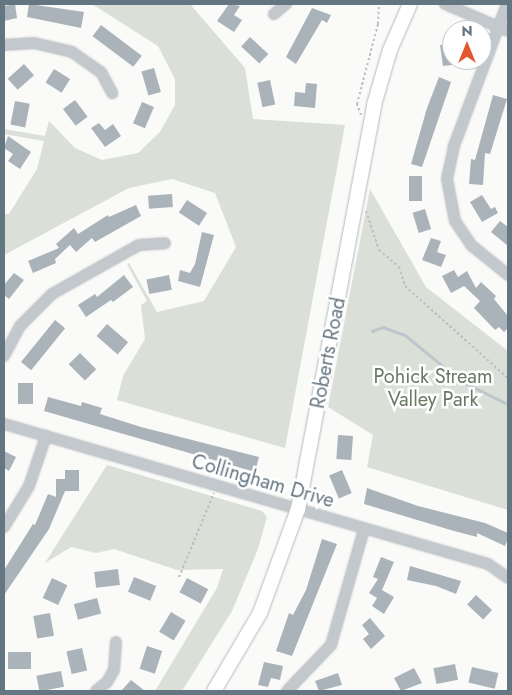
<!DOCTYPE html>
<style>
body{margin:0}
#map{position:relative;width:512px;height:695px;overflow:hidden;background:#fafaf8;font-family:Jost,sans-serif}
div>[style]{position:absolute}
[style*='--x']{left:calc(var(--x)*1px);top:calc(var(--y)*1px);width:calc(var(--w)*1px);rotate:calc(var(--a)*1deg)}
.green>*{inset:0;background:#dadfd7}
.stream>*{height:2.5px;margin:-1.25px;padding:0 1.25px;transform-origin:1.25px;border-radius:1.25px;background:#bbc7cb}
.building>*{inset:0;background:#aab3b9;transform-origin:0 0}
.path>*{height:2px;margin-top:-1px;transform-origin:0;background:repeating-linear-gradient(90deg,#bbbfc2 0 2.5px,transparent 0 5px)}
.roads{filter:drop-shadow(0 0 1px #b5babe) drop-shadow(0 0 1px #b5babe)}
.minor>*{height:10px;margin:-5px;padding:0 5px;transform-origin:5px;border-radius:5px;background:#c3c8cc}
.major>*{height:14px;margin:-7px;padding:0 7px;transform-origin:7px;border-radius:7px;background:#fff}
span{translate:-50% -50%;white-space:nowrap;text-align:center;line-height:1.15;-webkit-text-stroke:5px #fff;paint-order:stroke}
.street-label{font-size:20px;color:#657683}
.park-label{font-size:20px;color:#687a64}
.frame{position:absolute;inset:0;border:5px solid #657683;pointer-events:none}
.north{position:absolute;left:442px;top:20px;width:50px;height:50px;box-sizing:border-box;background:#fff;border:1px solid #c1c8cd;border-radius:50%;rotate:0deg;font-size:14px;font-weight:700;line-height:20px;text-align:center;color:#657683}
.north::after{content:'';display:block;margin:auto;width:18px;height:22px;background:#e4572e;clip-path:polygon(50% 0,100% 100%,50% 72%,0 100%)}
</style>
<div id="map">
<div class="green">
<i style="clip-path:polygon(92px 4px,190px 4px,245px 68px,253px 119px,345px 125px,285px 448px,117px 400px,123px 376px,145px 339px,141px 305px,147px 301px,127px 264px,129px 263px,157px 312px,204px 301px,236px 247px,215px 193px,172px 179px,129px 188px,4px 255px,4px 214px,9px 214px,37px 169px,44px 141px,4px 134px,4px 129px,45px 136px,49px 121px,75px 148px,102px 160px,138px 153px,160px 132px,175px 105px,175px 79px,158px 46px)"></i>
<i style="clip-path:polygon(370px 189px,426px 287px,508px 351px,508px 510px,367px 467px,373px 435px,328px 407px)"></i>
<i style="clip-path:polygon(107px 465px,262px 511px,267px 517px,258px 549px,232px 611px,182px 691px,155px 691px,217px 588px,223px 569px,177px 570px,114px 549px,96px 553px,71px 547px,45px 563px)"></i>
</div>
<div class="stream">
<i style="--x:372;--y:331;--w:12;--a:-20"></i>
<i style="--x:383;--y:327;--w:23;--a:20"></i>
<i style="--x:405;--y:335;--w:72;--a:39.4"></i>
<i style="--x:461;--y:381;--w:52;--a:26.1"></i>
</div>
<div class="building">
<i style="clip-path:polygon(15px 4px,17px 18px,4px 21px,4px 6px)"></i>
<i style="clip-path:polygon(29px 4px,84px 12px,81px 28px,27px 17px)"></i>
<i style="clip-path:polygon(229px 4px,240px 6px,234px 15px,242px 20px,234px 32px,217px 21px)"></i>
<i style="clip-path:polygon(312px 8px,331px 15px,327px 23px,322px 20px,296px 64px,286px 57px)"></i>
<i style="left:101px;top:25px;width:51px;height:14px;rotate:37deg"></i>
<i style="left:250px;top:37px;width:25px;height:13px;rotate:43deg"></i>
<i style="clip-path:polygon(452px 44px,452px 65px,443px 66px,440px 45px)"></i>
<i style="left:24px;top:64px;width:15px;height:22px;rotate:48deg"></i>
<i style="left:154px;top:68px;width:25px;height:13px;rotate:74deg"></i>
<i style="left:54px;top:69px;width:19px;height:16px;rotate:32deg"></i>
<i style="clip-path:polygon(439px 77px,451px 82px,422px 167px,411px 164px,427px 108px)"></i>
<i style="left:270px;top:80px;width:25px;height:13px;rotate:78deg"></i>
<i style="clip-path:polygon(306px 83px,317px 84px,315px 108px,294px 106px,295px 92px,305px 93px)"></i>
<i style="clip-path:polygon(493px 95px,507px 99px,490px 154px,485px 153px,483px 185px,469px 184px,471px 159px,475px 160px)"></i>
<i style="left:75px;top:100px;width:21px;height:15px;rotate:53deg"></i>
<i style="left:15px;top:101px;width:15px;height:24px;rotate:11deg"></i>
<i style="left:142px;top:102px;width:13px;height:23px;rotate:23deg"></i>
<i style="clip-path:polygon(99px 123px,105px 130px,113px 124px,121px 136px,105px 147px,91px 128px)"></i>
<i style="clip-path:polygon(8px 136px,31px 152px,20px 169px,8px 161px,13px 154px,4px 148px)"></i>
<i style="left:409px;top:176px;width:13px;height:25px"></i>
<i style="left:172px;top:194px;width:13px;height:24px;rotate:86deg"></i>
<i style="clip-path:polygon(482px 195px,491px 209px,495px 207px,498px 213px,482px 222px,470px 202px)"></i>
<i style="left:187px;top:200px;width:24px;height:15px;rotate:33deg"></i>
<i style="clip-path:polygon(136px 205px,141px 216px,95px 242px,92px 238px,76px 252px,70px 245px,55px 259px,56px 263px,33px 273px,28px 261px,59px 248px,56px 244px,74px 228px,78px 234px,108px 215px,109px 217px)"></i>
<i style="left:425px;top:209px;width:21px;height:13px;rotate:73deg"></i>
<i style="clip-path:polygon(500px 221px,508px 227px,508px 246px,491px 232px)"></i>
<i style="clip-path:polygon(202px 232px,214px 235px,200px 287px,178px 281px,180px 270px,190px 273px,195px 264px)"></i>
<i style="clip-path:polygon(431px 238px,441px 241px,437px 252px,446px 255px,441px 267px,422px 260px)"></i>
<i style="clip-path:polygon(454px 270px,458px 277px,467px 271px,476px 288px,481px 282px,496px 296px,494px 299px,508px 316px,508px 328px,504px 332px,499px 327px,495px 330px,474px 308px,480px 301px,464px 286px,451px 293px,442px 276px)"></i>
<i style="clip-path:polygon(14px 273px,24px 280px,9px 299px,4px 295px,4px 285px)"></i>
<i style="clip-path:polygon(124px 275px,133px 287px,113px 302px,111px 300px,86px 317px,78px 305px,95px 294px,97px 297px)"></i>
<i style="left:169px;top:275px;width:15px;height:23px;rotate:79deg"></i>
<i style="left:55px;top:320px;width:13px;height:54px;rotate:39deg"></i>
<i style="left:107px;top:324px;width:28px;height:16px;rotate:41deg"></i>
<i style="left:80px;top:353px;width:23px;height:16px;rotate:45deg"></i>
<i style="left:18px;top:383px;width:15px;height:21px"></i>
<i style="clip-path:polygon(48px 397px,81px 406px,82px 402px,102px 408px,100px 414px,141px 427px,259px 457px,255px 472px,44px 411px)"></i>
<i style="left:338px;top:435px;width:15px;height:24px;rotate:4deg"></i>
<i style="clip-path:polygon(4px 451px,16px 457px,9px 471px,4px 468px)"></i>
<i style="clip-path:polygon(65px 470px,79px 470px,79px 491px,65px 491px,49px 529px,4px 595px,4px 570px,33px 524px,35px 525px,48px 494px,56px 497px,56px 479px,65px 479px)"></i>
<i style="left:342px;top:470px;width:25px;height:14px;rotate:67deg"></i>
<i style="clip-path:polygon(367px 488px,418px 506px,485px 523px,508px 533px,508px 539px,505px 546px,477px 533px,477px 537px,454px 531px,364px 504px)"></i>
<i style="clip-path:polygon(322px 539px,337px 544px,292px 656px,276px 651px,289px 613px,293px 615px,306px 590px)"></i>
<i style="clip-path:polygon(381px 557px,394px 562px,382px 590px,394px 597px,384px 614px,372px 606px,377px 598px,369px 593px,378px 579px,373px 577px)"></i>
<i style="clip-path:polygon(410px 566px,461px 581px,456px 594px,436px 586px,407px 580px)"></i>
<i style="left:118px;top:569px;width:16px;height:24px;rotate:83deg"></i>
<i style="left:134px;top:577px;width:24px;height:16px;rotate:22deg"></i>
<i style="left:52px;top:578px;width:17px;height:22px;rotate:25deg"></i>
<i style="left:187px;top:578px;width:24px;height:16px;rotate:28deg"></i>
<i style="left:476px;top:595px;width:22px;height:13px;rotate:43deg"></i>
<i style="left:97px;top:598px;width:16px;height:24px;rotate:75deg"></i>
<i style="left:171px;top:612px;width:17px;height:23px;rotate:31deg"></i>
<i style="left:50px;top:613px;width:23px;height:17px;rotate:80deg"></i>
<i style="clip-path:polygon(370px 618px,385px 636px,371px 649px,363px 639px,369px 634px,362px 625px)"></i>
<i style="left:147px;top:646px;width:16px;height:24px;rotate:18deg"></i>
<i style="left:82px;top:648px;width:23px;height:16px;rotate:77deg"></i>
<i style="left:8px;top:652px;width:23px;height:17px"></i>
<i style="clip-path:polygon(264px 662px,283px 666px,280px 680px,271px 678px,268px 687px,258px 685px)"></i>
<i style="left:455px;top:664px;width:16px;height:22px;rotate:79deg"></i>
<i style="left:472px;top:667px;width:27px;height:16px;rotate:13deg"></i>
<i style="clip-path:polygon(414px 668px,422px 683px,401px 691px,394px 678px)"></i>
<i style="left:61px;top:671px;width:16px;height:25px;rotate:79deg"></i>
<i style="clip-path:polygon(338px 673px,342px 685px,319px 691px,315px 681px)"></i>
<i style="clip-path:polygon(131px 680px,145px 691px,121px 691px)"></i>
</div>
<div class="path">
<i style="--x:361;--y:115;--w:12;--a:-110"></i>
<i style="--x:357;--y:104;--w:83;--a:-75.3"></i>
<i style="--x:378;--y:24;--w:20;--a:-87"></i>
<i style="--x:366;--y:211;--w:41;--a:71.6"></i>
<i style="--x:379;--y:250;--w:26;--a:40"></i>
<i style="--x:399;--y:267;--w:20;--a:72"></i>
<i style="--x:405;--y:286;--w:138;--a:41.8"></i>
<i style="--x:179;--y:577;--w:91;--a:-67.4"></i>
</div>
<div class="roads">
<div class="minor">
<i style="--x:445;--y:4;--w:69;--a:23.2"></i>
<i style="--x:507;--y:4;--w:152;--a:110.5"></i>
<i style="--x:454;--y:146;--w:34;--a:102"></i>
<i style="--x:447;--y:179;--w:43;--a:79.2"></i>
<i style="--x:455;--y:221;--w:29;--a:56"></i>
<i style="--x:471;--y:245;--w:48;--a:39"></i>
<i style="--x:274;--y:14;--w:16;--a:-40"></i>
<i style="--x:4;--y:45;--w:30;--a:-4"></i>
<i style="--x:34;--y:43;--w:39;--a:13"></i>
<i style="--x:72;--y:52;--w:35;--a:35"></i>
<i style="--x:101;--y:72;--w:24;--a:62"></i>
<i style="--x:4;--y:356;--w:34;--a:-62"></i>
<i style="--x:20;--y:326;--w:45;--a:-45"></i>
<i style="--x:52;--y:294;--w:100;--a:-29.4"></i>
<i style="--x:139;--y:245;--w:26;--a:-4"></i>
<i style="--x:4;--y:424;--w:504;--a:16.13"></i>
<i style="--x:488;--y:564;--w:24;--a:35"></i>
<i style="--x:4;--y:527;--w:48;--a:-58.6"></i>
<i style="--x:29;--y:486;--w:53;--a:-71.2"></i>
<i style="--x:96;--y:691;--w:14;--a:-39"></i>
<i style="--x:107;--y:682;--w:14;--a:-60"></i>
<i style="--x:114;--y:670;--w:28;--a:-86"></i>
<i style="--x:287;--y:691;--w:64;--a:-46.3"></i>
<i style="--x:331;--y:645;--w:121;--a:-74.1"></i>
</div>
<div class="major">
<i style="--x:214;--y:691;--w:91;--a:-59.5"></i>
<i style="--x:260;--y:613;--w:111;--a:-69.9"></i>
<i style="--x:298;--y:509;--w:411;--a:-79.3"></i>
<i style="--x:374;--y:105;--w:57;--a:-73.8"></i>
<i style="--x:390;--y:50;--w:50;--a:-66.5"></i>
</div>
</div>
<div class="street-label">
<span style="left:328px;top:353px;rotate:-79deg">Roberts Road</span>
<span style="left:263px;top:481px;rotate:16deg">Collingham Drive</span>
</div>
<div class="park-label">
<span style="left:433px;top:388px">Pohick Stream<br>Valley Park</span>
</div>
<div class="frame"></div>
<div class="north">N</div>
</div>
